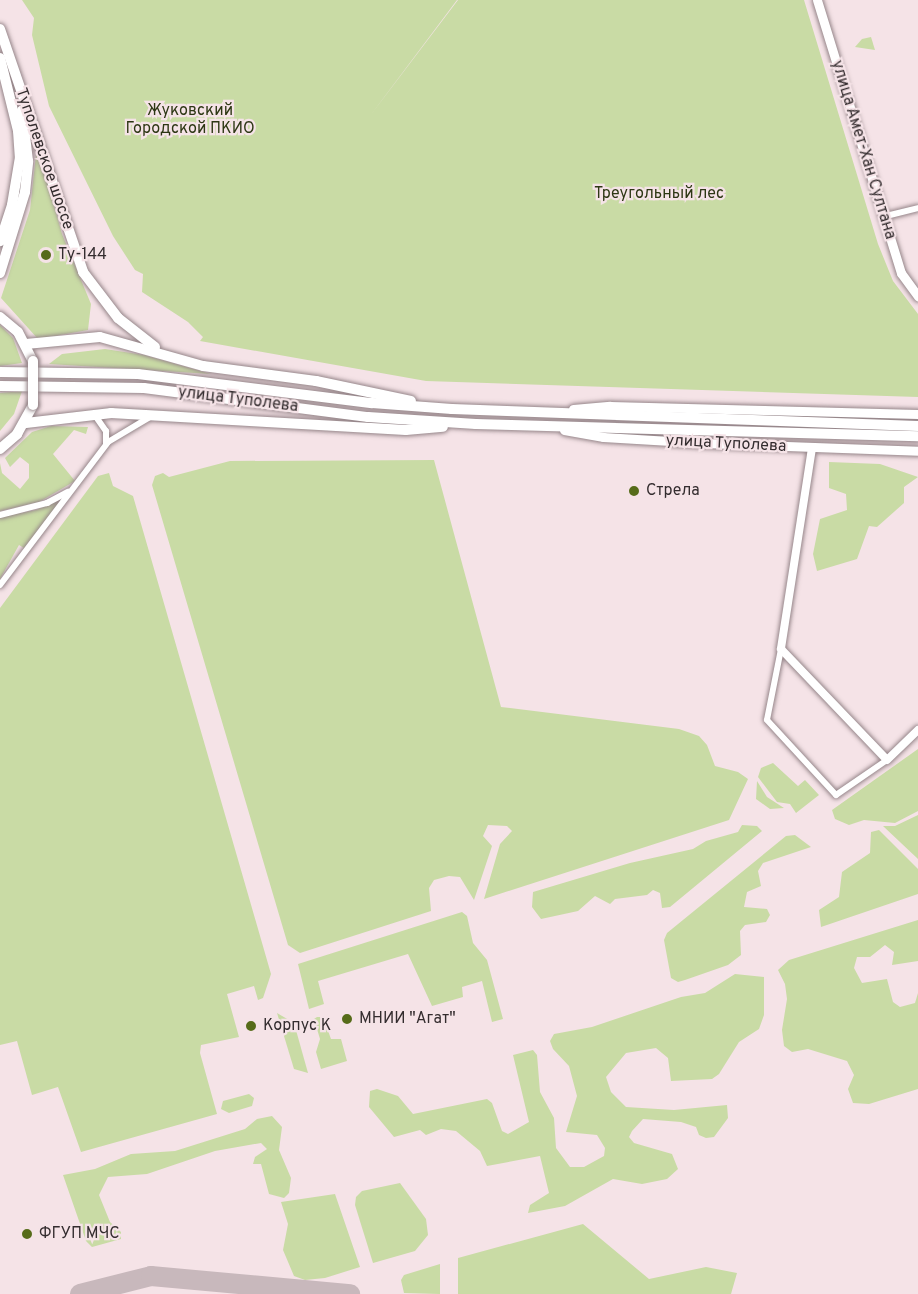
<!DOCTYPE html>
<meta charset="utf-8">
<style>
body{margin:0}
#map{position:relative;width:918px;height:1294px;overflow:hidden;background:#f5e3e7;font-family:Overpass,sans-serif}
div>[style]{position:absolute}
[style*='--x']{left:calc(var(--x)*1px);top:calc(var(--y)*1px);width:calc(var(--w)*1px);rotate:calc(var(--a)*1deg)}
.green>*{inset:0;background:#c9dba5}
.taxiway>*{height:20px;margin:-10px;padding:0 10px;transform-origin:10px;border-radius:10px;background:#c8b8bc}
.roads{filter:drop-shadow(0 0 2px #96868a) drop-shadow(0 0 2px #96868a)}
.minor>*{height:6px;margin:-3px;padding:0 3px;transform-origin:3px;border-radius:3px;background:#fff}
.tertiary>*{height:8px;margin:-4px;padding:0 4px;transform-origin:4px;border-radius:4px;background:#fff}
.secondary>*{height:9px;margin:-4.5px;padding:0 4.5px;transform-origin:4.5px;border-radius:4.5px;background:#fff}
.primary>*{height:10px;margin:-5px;padding:0 5px;transform-origin:5px;border-radius:5px;background:#fff}
.bridges{filter:drop-shadow(0 0 2px #96868a) drop-shadow(0 0 2px #96868a)}
.primary-bridge>*{height:10px;margin:-5px;padding:0 5px;transform-origin:5px;border-radius:5px;background:#fff}
.dots>*{width:16px;height:16px;translate:-50% -50%;box-sizing:border-box;border:3px solid #f5e3e7;border-radius:50%}
span{translate:-50% -50%;white-space:nowrap;text-align:center;line-height:1.15;-webkit-text-stroke:4.5px #f5e3e7;paint-order:stroke}
.park-label{font-size:16px;color:#2d3714}
.street-label{font-size:16px;color:#332c2e}
.poi-label{font-size:16px;color:#332c2e}
.left{translate:0 -50%;text-align:left}
</style>
<div id="map">
<div class="green">
<i style="clip-path:polygon(22px 0,457px 0,370px 116px,458px 0,804px 0,878px 244px,893px 281px,918px 314px,918px 397px,426px 381px,200px 341px,203px 337px,188px 322px,142px 292px,143px 274px,135px 270px,113px 236px,49px 106px,32px 35px,34px 18px)"></i>
<i style="clip-path:polygon(871px 37px,875px 50px,855px 47px,862px 39px)"></i>
<i style="clip-path:polygon(37px 145px,62px 234px,91px 304px,88px 330px,38px 339px,1px 298px,30px 210px)"></i>
<i style="clip-path:polygon(0 325px,13px 338px,22px 363px,0 366px)"></i>
<i style="clip-path:polygon(105px 349px,144px 355px,211px 374px,49px 364px,62px 354px)"></i>
<i style="clip-path:polygon(22px 391px,14px 414px,0 431px,0 393px)"></i>
<i style="clip-path:polygon(51px 426px,88px 427px,86px 434px,74px 430px,53px 454px,75px 481px,39px 502px,0 511px,0 463px,2px 473px,20px 489px,29px 478px,29px 464px,20px 457px,10px 467px,5px 458px,32px 432px)"></i>
<i style="clip-path:polygon(434px 460px,501px 707px,679px 729px,699px 736px,707px 745px,715px 766px,738px 772px,748px 779px,729px 820px,484px 899px,500px 844px,512px 831px,507px 826px,488px 825px,483px 836px,492px 846px,474px 900px,460px 877px,449px 876px,434px 880px,429px 888px,431px 911px,300px 953px,288px 945px,152px 485px,155px 476px,163px 473px,169px 477px,230px 461px)"></i>
<i style="clip-path:polygon(829px 462px,880px 464px,918px 477px,904px 487px,904px 503px,877px 527px,869px 526px,857px 559px,817px 571px,813px 554px,820px 519px,847px 510px,846px 494px,829px 488px)"></i>
<i style="clip-path:polygon(109px 473px,113px 486px,133px 496px,271px 974px,263px 998px,258px 1000px,254px 986px,227px 994px,239px 1037px,201px 1045px,200px 1053px,217px 1114px,81px 1152px,58px 1087px,32px 1095px,17px 1041px,0 1045px,0 608px,98px 476px)"></i>
<i style="clip-path:polygon(63px 498px,24px 548px,19px 545px,0 579px,0 517px,36px 510px)"></i>
<i style="clip-path:polygon(918px 749px,918px 811px,895px 823px,864px 820px,849px 825px,835px 819px,832px 810px)"></i>
<i style="clip-path:polygon(773px 763px,798px 786px,805px 780px,819px 795px,796px 813px,790px 804px,777px 802px,758px 777px,761px 768px)"></i>
<i style="clip-path:polygon(757px 781px,767px 797px,784px 808px,770px 809px,756px 799px)"></i>
<i style="clip-path:polygon(918px 815px,918px 859px,883px 826px,895px 826px)"></i>
<i style="clip-path:polygon(742px 825px,757px 826px,762px 831px,670px 907px,662px 908px,660px 893px,653px 890px,647px 895px,615px 899px,610px 904px,595px 896px,578px 911px,541px 919px,532px 907px,533px 892px,630px 863px,693px 849px,706px 841px,738px 832px)"></i>
<i style="clip-path:polygon(879px 830px,918px 869px,918px 894px,821px 927px,819px 910px,839px 897px,842px 872px,870px 853px,871px 832px)"></i>
<i style="clip-path:polygon(795px 835px,811px 847px,763px 863px,758px 871px,761px 886px,747px 892px,744px 907px,767px 909px,770px 915px,766px 922px,745px 925px,740px 931px,741px 955px,728px 965px,685px 980px,678px 982px,671px 978px,664px 940px,667px 933px,786px 836px)"></i>
<i style="clip-path:polygon(462px 912px,467px 916px,473px 943px,487px 960px,503px 1019px,492px 1022px,482px 981px,462px 987px,463px 997px,432px 1006px,408px 954px,318px 981px,324px 1004px,309px 1009px,298px 964px)"></i>
<i style="clip-path:polygon(918px 920px,918px 961px,892px 965px,894px 952px,885px 945px,870px 957px,857px 957px,854px 968px,862px 983px,887px 979px,893px 1002px,900px 1007px,915px 1003px,918px 993px,918px 1089px,869px 1104px,853px 1103px,848px 1089px,854px 1075px,847px 1061px,808px 1049px,792px 1052px,784px 1046px,782px 1030px,787px 999px,785px 984px,778px 970px,789px 960px)"></i>
<i style="clip-path:polygon(735px 974px,764px 977px,764px 1015px,759px 1029px,739px 1042px,719px 1074px,712px 1079px,671px 1081px,668px 1058px,656px 1048px,626px 1053px,606px 1077px,611px 1092px,626px 1107px,674px 1110px,727px 1105px,728px 1118px,714px 1137px,706px 1138px,699px 1135px,696px 1127px,681px 1122px,643px 1119px,632px 1131px,629px 1137px,634px 1143px,672px 1154px,678px 1169px,667px 1179px,642px 1184px,613px 1179px,565px 1206px,528px 1213px,530px 1205px,549px 1193px,540px 1156px,487px 1166px,480px 1151px,456px 1131px,441px 1129px,426px 1135px,420px 1130px,394px 1137px,369px 1107px,370px 1091px,377px 1089px,398px 1096px,413px 1114px,487px 1099px,492px 1103px,502px 1131px,508px 1134px,529px 1122px,513px 1055px,533px 1050px,537px 1055px,540px 1092px,554px 1118px,556px 1148px,570px 1167px,584px 1167px,604px 1156px,605px 1148px,597px 1135px,566px 1132px,577px 1096px,569px 1066px,553px 1049px,550px 1041px,554px 1034px,592px 1027px,681px 997px,705px 993px)"></i>
<i style="clip-path:polygon(277px 1013px,294px 1023px,308px 1073px,294px 1069px)"></i>
<i style="clip-path:polygon(317px 1017px,323px 1017px,331px 1039px,341px 1039px,347px 1061px,321px 1069px,316px 1052px,320px 1039px,314px 1019px)"></i>
<i style="clip-path:polygon(249px 1094px,254px 1098px,252px 1106px,229px 1113px,221px 1109px,223px 1101px)"></i>
<i style="clip-path:polygon(272px 1116px,282px 1127px,279px 1150px,291px 1178px,289px 1193px,284px 1198px,269px 1194px,261px 1164px,253px 1164px,255px 1157px,267px 1149px,261px 1143px,215px 1151px,147px 1174px,108px 1177px,99px 1195px,110px 1222px,121px 1232px,121px 1239px,92px 1247px,86px 1241px,63px 1175px,95px 1169px,131px 1154px,175px 1151px,245px 1129px,257px 1119px)"></i>
<i style="clip-path:polygon(400px 1183px,426px 1219px,428px 1235px,415px 1251px,373px 1263px,355px 1205px,356px 1197px,362px 1191px)"></i>
<i style="clip-path:polygon(335px 1194px,360px 1267px,325px 1278px,305px 1280px,294px 1276px,283px 1250px,288px 1224px,281px 1202px)"></i>
<i style="clip-path:polygon(583px 1224px,649px 1279px,706px 1267px,737px 1273px,731px 1294px,458px 1294px,458px 1258px)"></i>
<i style="clip-path:polygon(440px 1264px,440px 1294px,404px 1293px,401px 1280px,404px 1275px)"></i>
</div>
<div class="taxiway">
<i style="--x:80;--y:1294;--w:73;--a:-14.2"></i>
<i style="--x:151;--y:1276;--w:200;--a:5.2"></i>
</div>
<div class="roads">
<div class="minor">
<i style="--x:882;--y:217;--w:37;--a:-14"></i>
<i style="--x:94;--y:414;--w:21;--a:55"></i>
<i style="--x:106;--y:431;--w:13;--a:90"></i>
<i style="--x:0;--y:515;--w:49;--a:-14.3"></i>
<i style="--x:47;--y:503;--w:24;--a:-28"></i>
<i style="--x:0;--y:585;--w:179;--a:-52.9"></i>
<i style="--x:108;--y:442;--w:49;--a:-30.8"></i>
<i style="--x:781;--y:649;--w:72;--a:101.2"></i>
<i style="--x:767;--y:720;--w:102;--a:47.4"></i>
<i style="--x:836;--y:795;--w:62;--a:-34.5"></i>
</div>
<div class="tertiary">
<i style="--x:812;--y:448;--w:203;--a:98.8"></i>
<i style="--x:781;--y:649;--w:153;--a:46.3"></i>
<i style="--x:887;--y:760;--w:43;--a:-44.1"></i>
</div>
<div class="secondary">
<i style="--x:817;--y:0;--w:286;--a:72.9"></i>
<i style="--x:901;--y:273;--w:29;--a:54"></i>
<i style="--x:573;--y:409;--w:37;--a:-5"></i>
<i style="--x:610;--y:406;--w:308;--a:1.5"></i>
<i style="--x:564;--y:430;--w:40;--a:10"></i>
<i style="--x:603;--y:437;--w:101;--a:3.4"></i>
<i style="--x:704;--y:443;--w:214;--a:2.1"></i>
</div>
<div class="primary">
<i style="--x:0;--y:29;--w:257;--a:71.1"></i>
<i style="--x:83;--y:272;--w:58;--a:52.7"></i>
<i style="--x:118;--y:318;--w:47;--a:38.1"></i>
<i style="--x:0;--y:58;--w:75;--a:76.1"></i>
<i style="--x:18;--y:131;--w:26;--a:86"></i>
<i style="--x:20;--y:157;--w:49;--a:99.5"></i>
<i style="--x:12;--y:205;--w:38;--a:108"></i>
<i style="--x:0;--y:273;--w:85;--a:-72.8"></i>
<i style="--x:25;--y:192;--w:31;--a:-84"></i>
<i style="--x:28;--y:161;--w:51;--a:-96.7"></i>
<i style="--x:0;--y:317;--w:23;--a:40"></i>
<i style="--x:18;--y:332;--w:33;--a:63"></i>
<i style="--x:26;--y:344;--w:74;--a:-5.4"></i>
<i style="--x:100;--y:337;--w:107;--a:15.7"></i>
<i style="--x:203;--y:366;--w:114;--a:7.6"></i>
<i style="--x:316;--y:381;--w:97;--a:11.9"></i>
<i style="--x:0;--y:372;--w:138;--a:0.8"></i>
<i style="--x:138;--y:374;--w:236;--a:7.1"></i>
<i style="--x:372;--y:403;--w:80;--a:4.3"></i>
<i style="--x:452;--y:409;--w:466;--a:2.1"></i>
<i style="--x:0;--y:386;--w:144;--a:0.8"></i>
<i style="--x:144;--y:388;--w:226;--a:7.4"></i>
<i style="--x:368;--y:417;--w:108;--a:3.7"></i>
<i style="--x:476;--y:424;--w:442;--a:1.6"></i>
<i style="--x:26;--y:423;--w:86;--a:-6.7"></i>
<i style="--x:111;--y:413;--w:295;--a:3.3"></i>
<i style="--x:406;--y:430;--w:37;--a:-5"></i>
<i style="--x:0;--y:449;--w:23;--a:-41"></i>
<i style="--x:17;--y:434;--w:33;--a:-61"></i>
</div>
</div>
<div class="bridges">
<div class="primary-bridge">
<i style="--x:33;--y:361;--w:44;--a:90"></i>
</div>
</div>
<div class="dots">
<i style="left:46px;top:255px;background:#566b19"></i>
<i style="left:634px;top:491px;background:#566b19"></i>
<i style="left:347px;top:1019px;background:#566b19"></i>
<i style="left:251px;top:1026px;background:#566b19"></i>
<i style="left:27px;top:1234px;background:#566b19"></i>
</div>
<div class="park-label">
<span style="left:190px;top:120px">Жуковский<br>Городской ПКИО</span>
<span style="left:659px;top:194px">Треугольный лес</span>
</div>
<div class="street-label">
<span style="left:863px;top:150px;rotate:73deg">улица Амет-Хан Султана</span>
<span style="left:44px;top:159px;rotate:71deg">Туполевское шоссе</span>
<span style="left:238px;top:400px;rotate:7deg">улица Туполева</span>
<span style="left:726px;top:444px;rotate:3deg">улица Туполева</span>
</div>
<div class="poi-label">
<span class="left" style="left:58px;top:255px">Ty-144</span>
<span class="left" style="left:646px;top:491px">Стрела</span>
<span class="left" style="left:359px;top:1019px">МНИИ "Агат"</span>
<span class="left" style="left:263px;top:1026px">Корпус К</span>
<span class="left" style="left:39px;top:1234px">ФГУП МЧС</span>
</div>
</div>
